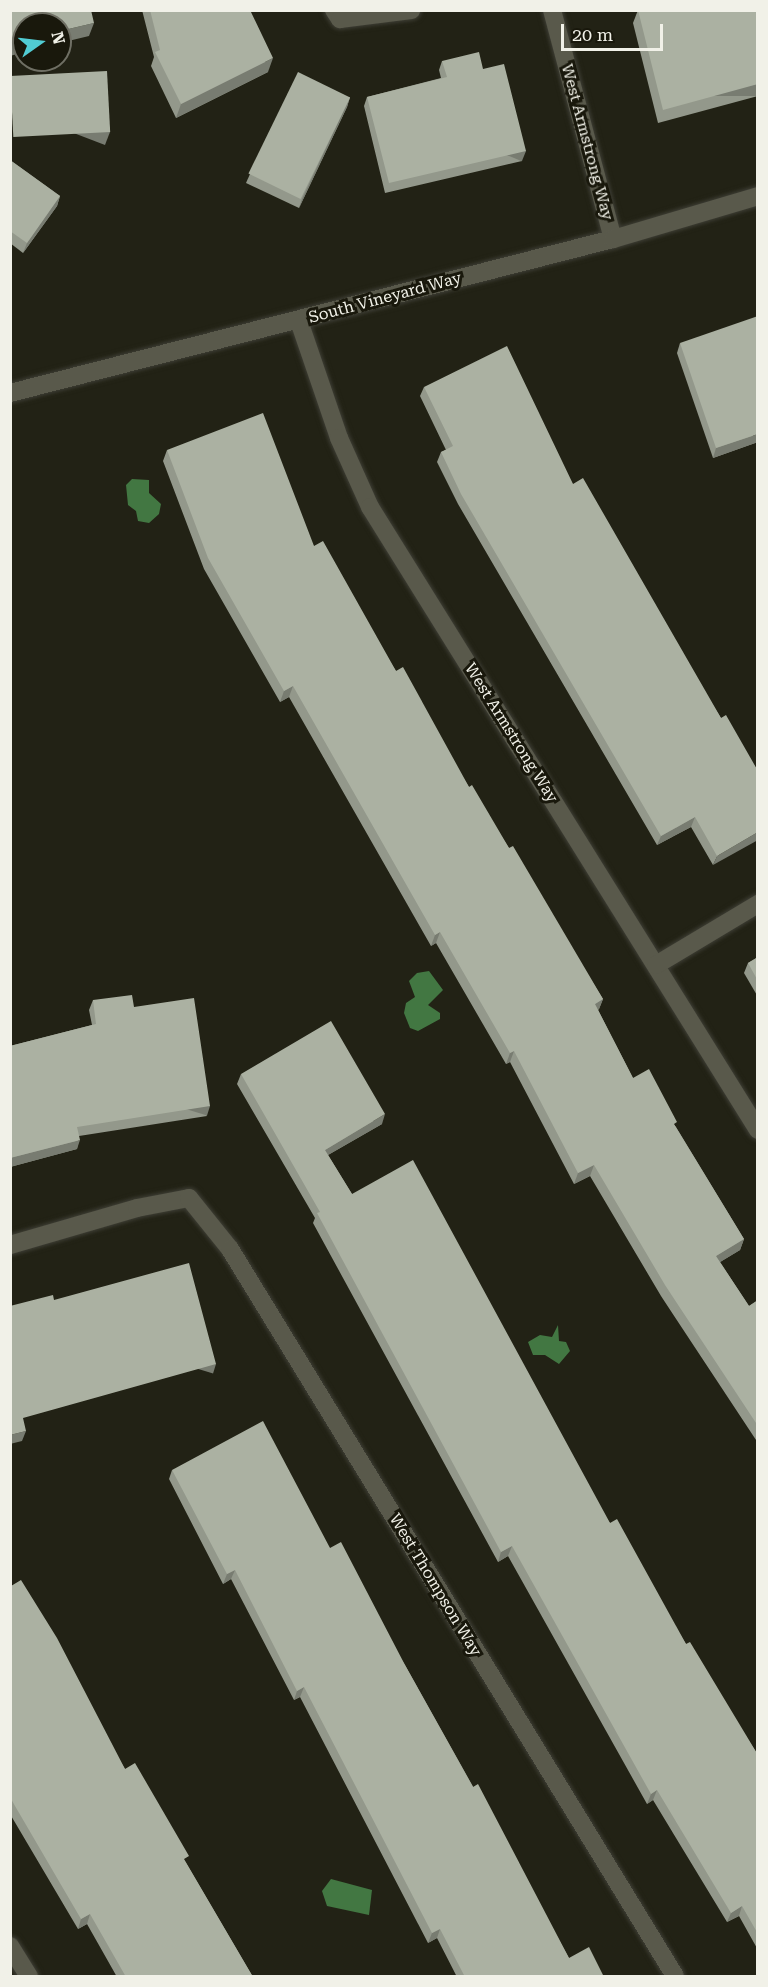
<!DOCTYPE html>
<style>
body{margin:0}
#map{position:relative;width:768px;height:1987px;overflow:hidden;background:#222215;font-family:"Roboto Serif",serif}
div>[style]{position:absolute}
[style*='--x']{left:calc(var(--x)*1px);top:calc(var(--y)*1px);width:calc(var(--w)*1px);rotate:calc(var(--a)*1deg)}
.water>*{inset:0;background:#427742}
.roads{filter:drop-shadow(0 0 2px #3e3e35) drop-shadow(0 0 2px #3e3e35)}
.minor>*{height:18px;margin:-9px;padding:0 9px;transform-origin:9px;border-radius:9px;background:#59594b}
.wall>*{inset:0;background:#93988b}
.shaded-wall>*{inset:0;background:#787c71;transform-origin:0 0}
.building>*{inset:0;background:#abb1a2;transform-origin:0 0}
span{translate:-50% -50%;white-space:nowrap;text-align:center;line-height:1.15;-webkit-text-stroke:6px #19180c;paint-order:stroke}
.street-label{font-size:16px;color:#f1f1e8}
.frame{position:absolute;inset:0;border:12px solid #f1f1e8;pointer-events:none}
.north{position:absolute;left:12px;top:12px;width:60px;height:60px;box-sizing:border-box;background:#19180c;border:2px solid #6f6f64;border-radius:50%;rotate:76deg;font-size:16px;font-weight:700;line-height:24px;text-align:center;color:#f1f1e8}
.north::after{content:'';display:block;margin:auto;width:21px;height:27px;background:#51ccd3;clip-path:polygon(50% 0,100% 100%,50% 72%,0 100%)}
.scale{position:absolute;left:561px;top:24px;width:102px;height:27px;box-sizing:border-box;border:3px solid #f1f1e8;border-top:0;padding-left:8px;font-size:18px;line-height:21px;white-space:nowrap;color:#f1f1e8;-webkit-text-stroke:4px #19180c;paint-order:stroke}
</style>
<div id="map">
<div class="water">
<i style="clip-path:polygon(132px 479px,149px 480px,149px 493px,161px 504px,159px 514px,149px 523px,138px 521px,136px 511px,128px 505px,126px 485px)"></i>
<i style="clip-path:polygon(429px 971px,443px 990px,428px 1005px,440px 1013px,440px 1019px,418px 1031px,410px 1028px,404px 1013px,406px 1003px,415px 997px,409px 981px,417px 973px)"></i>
<i style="clip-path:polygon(558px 1325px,559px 1341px,566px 1342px,570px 1351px,559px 1364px,545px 1355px,533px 1355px,528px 1342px,540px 1335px,552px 1337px)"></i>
<i style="clip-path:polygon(331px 1879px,372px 1890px,369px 1915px,327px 1906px,322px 1891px)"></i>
</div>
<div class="roads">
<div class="minor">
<i style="--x:334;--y:10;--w:11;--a:56"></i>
<i style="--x:340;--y:19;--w:72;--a:-7.2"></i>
<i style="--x:552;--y:10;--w:237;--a:75.1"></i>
<i style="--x:299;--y:321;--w:124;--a:71.1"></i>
<i style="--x:339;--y:438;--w:76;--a:65.8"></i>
<i style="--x:370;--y:507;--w:734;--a:58.09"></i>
<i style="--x:10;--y:393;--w:622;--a:-14.33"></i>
<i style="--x:613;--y:239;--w:151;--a:-16.5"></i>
<i style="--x:656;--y:965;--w:119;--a:-30.9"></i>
<i style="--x:10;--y:1245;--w:132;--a:-16.2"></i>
<i style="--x:137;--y:1208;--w:53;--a:-10.9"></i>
<i style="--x:189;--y:1198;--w:65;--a:51.2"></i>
<i style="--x:230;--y:1249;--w:852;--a:58.53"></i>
<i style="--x:10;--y:1946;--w:36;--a:58"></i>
</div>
</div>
<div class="wall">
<i style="clip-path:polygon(142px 10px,250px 10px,268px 72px,176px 118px,151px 66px,154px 57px)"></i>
<i style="clip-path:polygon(638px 10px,758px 10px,758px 96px,658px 123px,633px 23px)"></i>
<i style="clip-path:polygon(442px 61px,483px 69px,522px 161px,385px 193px,364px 106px,367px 97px,441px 78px,439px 70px)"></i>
<i style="clip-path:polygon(350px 97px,347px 107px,299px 208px,246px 183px,250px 174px)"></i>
<i style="clip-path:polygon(10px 160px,60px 196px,57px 206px,23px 253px,10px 243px)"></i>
<i style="clip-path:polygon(680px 343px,758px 442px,713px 458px,677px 353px)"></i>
<i style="clip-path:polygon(424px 387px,573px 484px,721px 718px,758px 771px,713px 865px,691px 827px,657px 845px,458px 504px,437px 462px,441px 452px,446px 450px,420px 396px)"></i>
<i style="clip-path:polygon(167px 450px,314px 546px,396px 671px,469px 787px,509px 848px,603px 999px,599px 1009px,598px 1010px,633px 1078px,676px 1127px,744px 1239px,740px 1250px,720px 1262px,749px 1306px,758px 1300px,758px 1443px,661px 1296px,590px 1176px,574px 1184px,510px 1062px,506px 1064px,436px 943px,431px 946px,289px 697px,280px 702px,204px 569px,163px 461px)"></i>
<i style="clip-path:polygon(758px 957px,758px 997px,744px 973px,748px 963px)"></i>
<i style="clip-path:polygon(93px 1000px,134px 1007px,207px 1116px,79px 1136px,77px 1149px,10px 1167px,10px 1046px,92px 1025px,89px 1010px)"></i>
<i style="clip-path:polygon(241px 1074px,382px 1124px,328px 1155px,352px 1194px,610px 1523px,686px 1644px,758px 1755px,758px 1950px,739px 1916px,727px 1922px,653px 1800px,647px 1804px,508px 1556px,498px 1562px,313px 1223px,315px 1218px,237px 1084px)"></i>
<i style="clip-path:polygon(172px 1470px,330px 1548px,405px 1665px,569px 1958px,604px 1977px,457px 1977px,437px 1938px,428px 1943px,300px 1697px,294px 1700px,231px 1579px,223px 1584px,169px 1479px)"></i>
<i style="clip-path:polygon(10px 1585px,125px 1769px,186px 1863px,253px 1977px,117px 1977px,87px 1924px,78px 1929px,10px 1814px)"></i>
</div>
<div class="shaded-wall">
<i style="clip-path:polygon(94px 23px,89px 36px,60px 43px,60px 31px)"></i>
<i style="clip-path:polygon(24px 40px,24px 52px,10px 56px,10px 43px)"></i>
<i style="clip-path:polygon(273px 58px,268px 72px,176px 118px,181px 104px)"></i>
<i style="left:758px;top:84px;width:12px;height:98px;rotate:90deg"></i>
<i style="clip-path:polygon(350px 97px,347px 107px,299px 208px,302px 199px)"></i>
<i style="left:110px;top:132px;width:14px;height:100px;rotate:111deg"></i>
<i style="left:526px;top:151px;width:11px;height:141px;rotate:112deg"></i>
<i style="clip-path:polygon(60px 196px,57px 206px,23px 253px,27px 243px)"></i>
<i style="clip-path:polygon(758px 434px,758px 442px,713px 458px,716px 448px)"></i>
<i style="clip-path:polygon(293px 686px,289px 697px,280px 702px,284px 691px)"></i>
<i style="clip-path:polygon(695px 817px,691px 827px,657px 845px,661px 836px)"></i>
<i style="clip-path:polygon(758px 832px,758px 840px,713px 865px,717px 856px)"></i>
<i style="clip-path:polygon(440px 932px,436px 943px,431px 946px,435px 935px)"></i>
<i style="clip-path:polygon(603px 999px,599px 1009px,591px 1014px,595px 1004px)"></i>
<i style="clip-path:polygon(514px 1051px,510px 1062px,506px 1064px,510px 1053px)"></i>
<i style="left:210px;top:1106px;width:10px;height:135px;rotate:107deg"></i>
<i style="clip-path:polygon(385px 1114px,382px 1124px,321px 1159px,325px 1150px)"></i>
<i style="clip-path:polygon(80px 1140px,77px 1149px,10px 1167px,10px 1158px)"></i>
<i style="clip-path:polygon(594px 1165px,590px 1176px,574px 1184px,578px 1173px)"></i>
<i style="clip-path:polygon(744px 1239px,740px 1250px,712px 1267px,716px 1256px)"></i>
<i style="left:216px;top:1364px;width:10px;height:200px;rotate:107deg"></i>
<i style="clip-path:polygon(26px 1431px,22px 1441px,10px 1444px,10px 1435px)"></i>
<i style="clip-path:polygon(512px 1546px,508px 1556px,498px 1562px,501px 1552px)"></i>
<i style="clip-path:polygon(235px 1570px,231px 1579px,223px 1584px,227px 1574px)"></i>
<i style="clip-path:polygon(304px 1687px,300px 1697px,294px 1700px,297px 1691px)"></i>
<i style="clip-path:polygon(657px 1790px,653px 1800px,647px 1804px,651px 1794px)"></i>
<i style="clip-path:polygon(742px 1906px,739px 1916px,727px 1922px,731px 1913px)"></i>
<i style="clip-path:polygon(90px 1914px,87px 1924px,78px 1929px,81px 1919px)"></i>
<i style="clip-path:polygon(440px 1929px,437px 1938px,428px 1943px,432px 1933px)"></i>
</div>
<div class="building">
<i style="clip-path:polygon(10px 10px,91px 10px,94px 23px,60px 31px,60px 24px,24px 24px,24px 40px,10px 43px)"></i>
<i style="clip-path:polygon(150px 10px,250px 10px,273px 58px,181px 104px,155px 52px,160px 50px)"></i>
<i style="clip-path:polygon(638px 10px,758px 10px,758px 84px,663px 110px)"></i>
<i style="clip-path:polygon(479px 52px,483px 69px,504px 64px,526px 151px,389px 183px,367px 97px,447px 77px,442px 61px)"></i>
<i style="left:107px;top:71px;width:61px;height:97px;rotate:87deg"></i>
<i style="left:298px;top:72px;width:58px;height:113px;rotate:26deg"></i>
<i style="clip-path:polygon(10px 160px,60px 196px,27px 243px,10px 231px)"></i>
<i style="clip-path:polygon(758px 316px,758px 434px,716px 448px,680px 343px)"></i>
<i style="clip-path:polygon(507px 346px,573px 484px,583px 478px,721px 718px,726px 715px,758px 771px,758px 832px,717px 856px,695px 817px,661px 836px,461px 494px,441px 452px,453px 446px,424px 387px)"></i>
<i style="clip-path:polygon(263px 413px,314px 546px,323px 541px,396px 671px,403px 667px,469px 787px,472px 785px,509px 848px,513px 846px,603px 999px,595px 1004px,633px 1078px,649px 1069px,677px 1122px,674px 1124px,744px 1239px,716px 1256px,749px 1306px,758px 1300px,758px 1426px,665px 1285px,594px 1165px,578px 1173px,514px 1051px,510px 1053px,440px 932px,435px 935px,293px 686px,284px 691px,208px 558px,167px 450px)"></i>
<i style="clip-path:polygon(758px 957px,758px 981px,748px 963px)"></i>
<i style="clip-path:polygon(132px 995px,134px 1007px,194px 998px,210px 1106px,77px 1127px,80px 1140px,10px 1158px,10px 1046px,96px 1024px,93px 1000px)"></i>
<i style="clip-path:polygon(331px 1021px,385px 1114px,325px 1150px,352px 1194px,413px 1160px,610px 1523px,617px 1519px,686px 1644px,690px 1642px,758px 1755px,758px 1934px,742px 1906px,731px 1913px,657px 1790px,651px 1794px,512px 1546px,501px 1552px,317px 1213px,320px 1212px,241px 1074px)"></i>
<i style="clip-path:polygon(189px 1263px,216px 1364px,23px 1418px,26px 1431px,10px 1435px,10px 1306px,53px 1295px,54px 1300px)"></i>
<i style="clip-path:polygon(263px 1421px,330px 1548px,341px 1542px,405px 1665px,473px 1787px,478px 1784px,569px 1958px,589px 1947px,604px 1977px,465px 1977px,440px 1929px,432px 1933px,304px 1687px,297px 1691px,235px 1570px,227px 1574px,172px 1470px)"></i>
<i style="clip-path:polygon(21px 1580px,57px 1638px,125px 1769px,135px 1763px,189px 1856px,184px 1859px,253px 1977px,126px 1977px,90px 1914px,81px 1919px,15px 1806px,10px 1797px,10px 1585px,11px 1586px)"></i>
</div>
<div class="street-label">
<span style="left:587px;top:142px;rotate:75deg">West Armstrong Way</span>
<span style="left:385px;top:298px;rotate:-15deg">South Vineyard Way</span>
<span style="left:511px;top:733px;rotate:58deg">West Armstrong Way</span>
<span style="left:435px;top:1585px;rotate:59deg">West Thompson Way</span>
</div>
<div class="frame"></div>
<div class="north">N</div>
<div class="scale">20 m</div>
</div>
